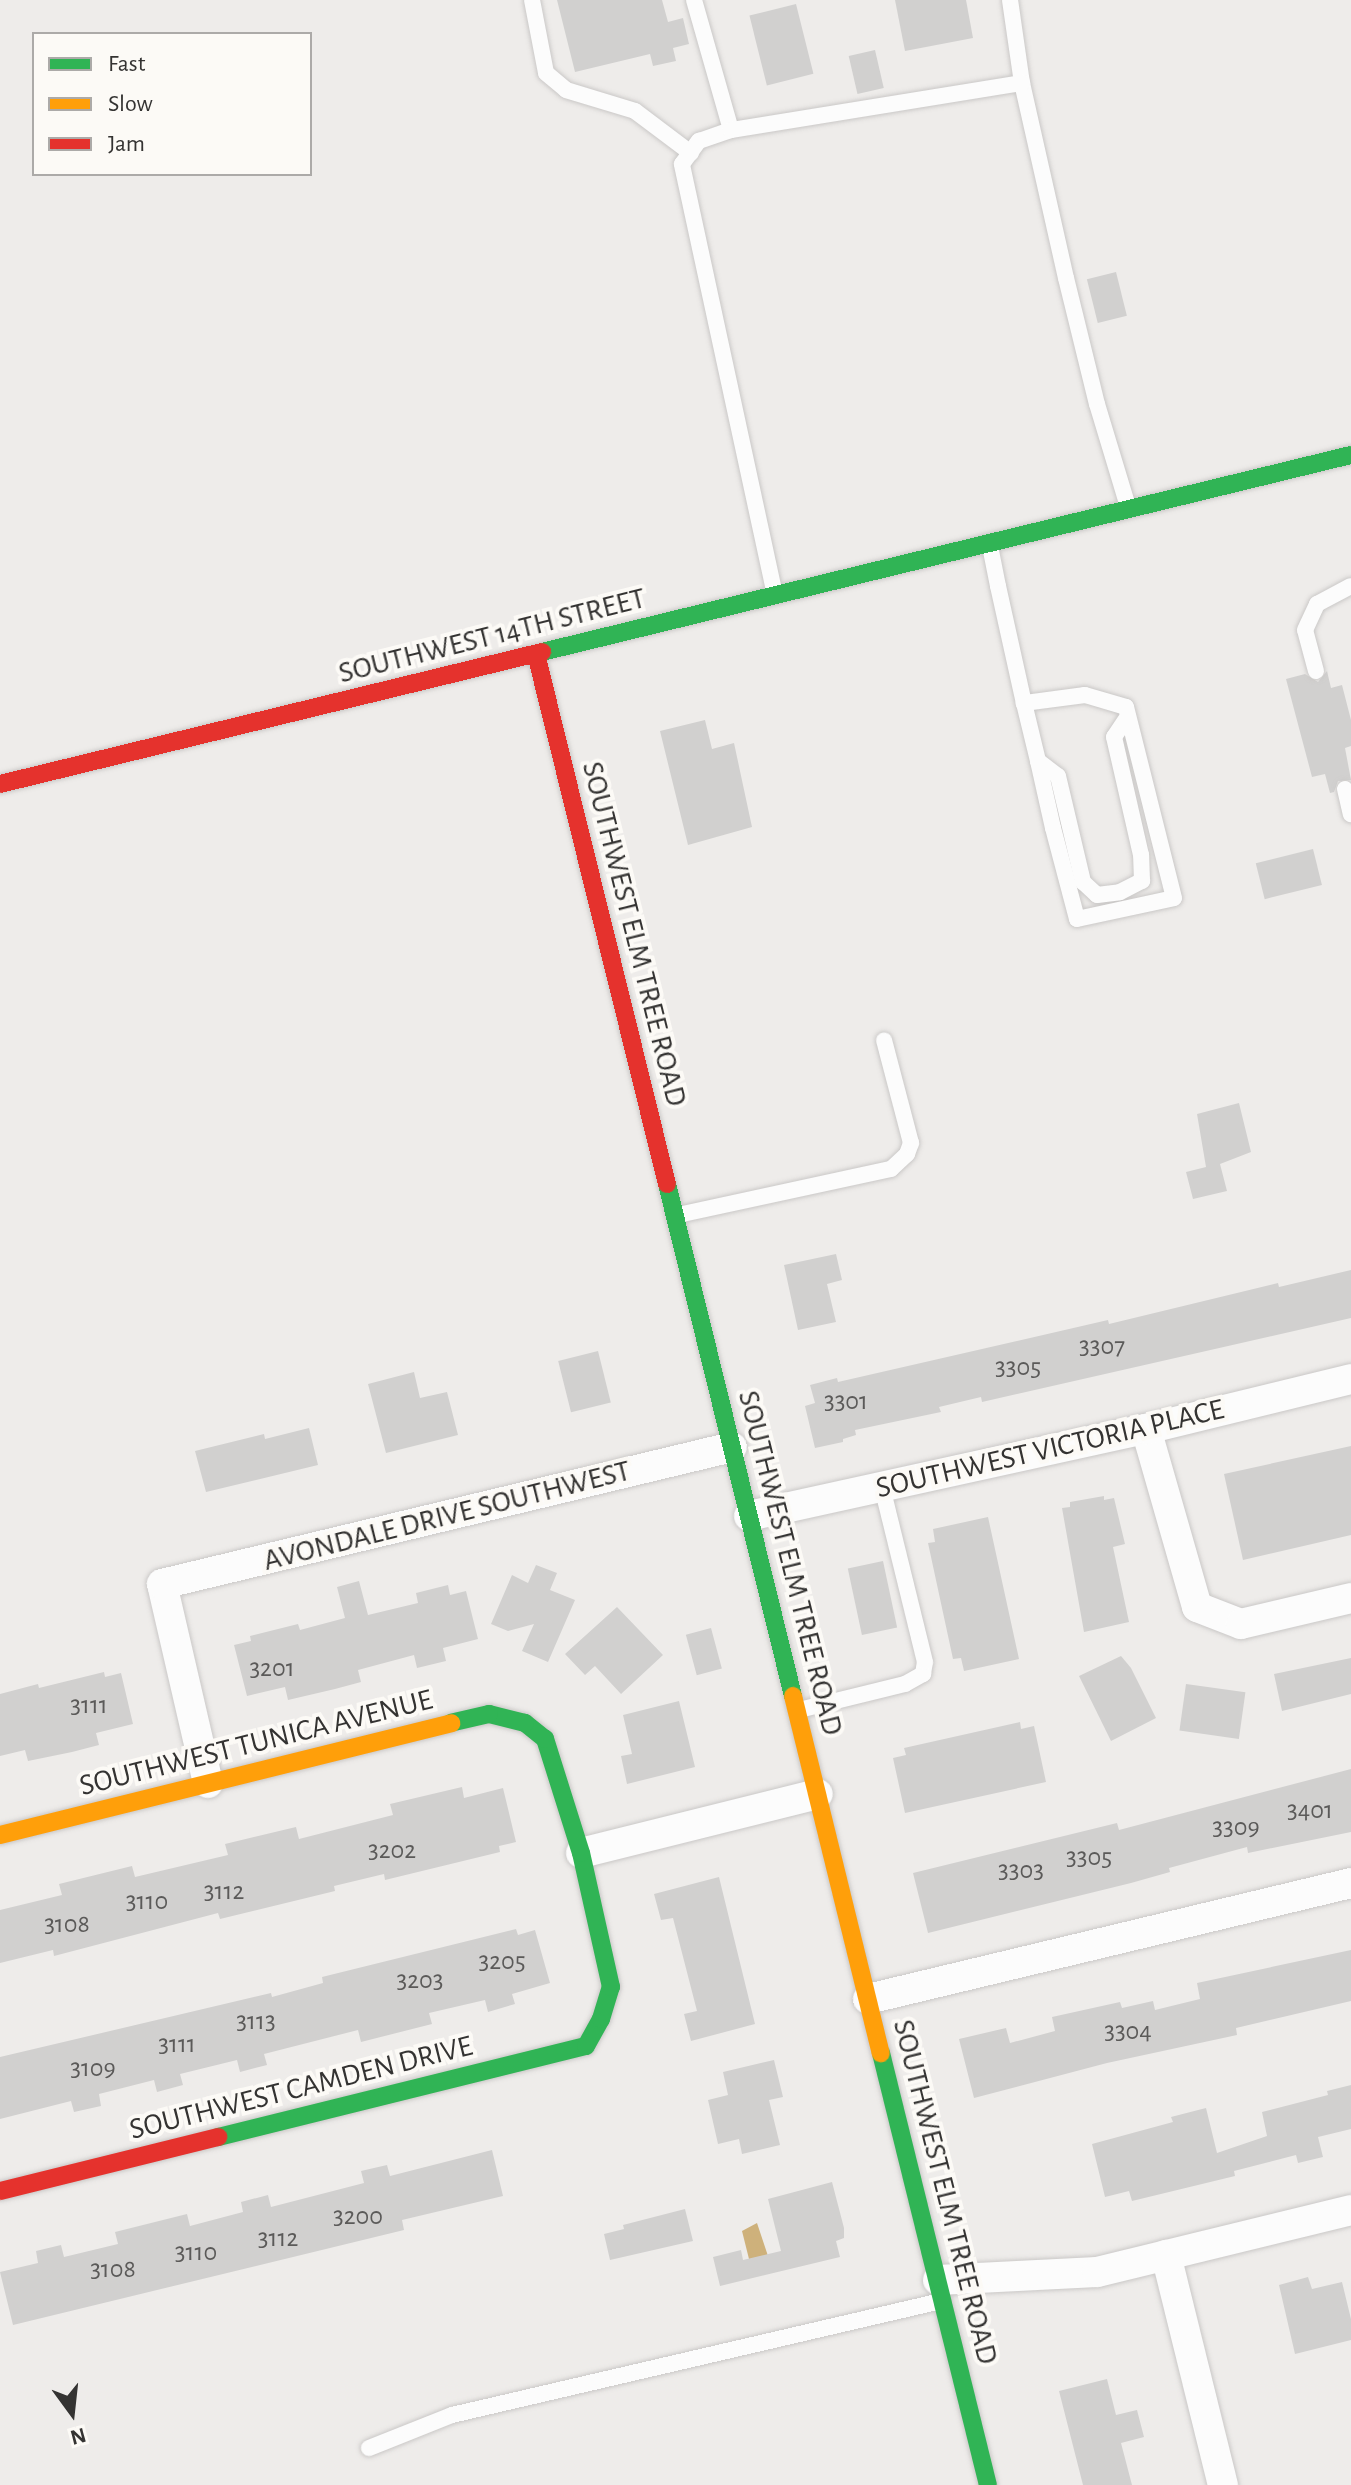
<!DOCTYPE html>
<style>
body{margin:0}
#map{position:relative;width:1351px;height:2485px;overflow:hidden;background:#eeecea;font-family:"Alegreya Sans",sans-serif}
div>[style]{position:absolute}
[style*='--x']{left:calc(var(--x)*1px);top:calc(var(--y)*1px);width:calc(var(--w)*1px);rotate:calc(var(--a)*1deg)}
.water>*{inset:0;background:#ceb17b}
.building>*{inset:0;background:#d1d0cf;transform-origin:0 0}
.roads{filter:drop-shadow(0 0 2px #cac8c7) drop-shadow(0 0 2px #cac8c7)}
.lane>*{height:16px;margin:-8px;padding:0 8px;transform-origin:8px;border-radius:8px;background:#fcfcfc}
.street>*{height:30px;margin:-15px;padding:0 15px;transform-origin:15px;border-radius:15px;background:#fcfcfc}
.fast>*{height:18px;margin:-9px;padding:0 9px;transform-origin:9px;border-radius:9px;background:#30b455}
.slow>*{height:18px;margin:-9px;padding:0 9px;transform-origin:9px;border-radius:9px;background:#ff9f0a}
.jam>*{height:18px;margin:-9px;padding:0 9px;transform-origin:9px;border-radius:9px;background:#e5322d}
span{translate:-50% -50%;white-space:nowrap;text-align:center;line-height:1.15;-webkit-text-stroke:8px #fcfaf6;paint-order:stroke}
.number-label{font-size:26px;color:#5b5a59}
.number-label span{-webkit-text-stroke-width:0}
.street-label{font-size:30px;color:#343332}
.legend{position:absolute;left:32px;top:32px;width:280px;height:144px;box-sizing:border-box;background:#fcfaf6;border:2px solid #acaaa8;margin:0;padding:10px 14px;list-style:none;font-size:24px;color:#343332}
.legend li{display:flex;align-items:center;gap:16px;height:40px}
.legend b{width:40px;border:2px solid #acaaa8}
.north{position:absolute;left:32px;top:2373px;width:80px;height:80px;-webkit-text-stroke:6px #fcfaf6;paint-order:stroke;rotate:165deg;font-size:22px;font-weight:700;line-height:32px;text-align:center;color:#343332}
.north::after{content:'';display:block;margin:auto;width:28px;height:36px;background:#343332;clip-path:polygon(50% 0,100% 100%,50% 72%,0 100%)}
</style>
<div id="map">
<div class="water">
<i style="clip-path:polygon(757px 2223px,768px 2256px,750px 2263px,742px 2231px)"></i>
</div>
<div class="building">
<i style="clip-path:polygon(557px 0,662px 0,668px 22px,683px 18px,689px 44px,673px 48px,676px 61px,653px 66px,650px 54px,575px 72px)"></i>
<i style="clip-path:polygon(895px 0,966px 0,973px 38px,905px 51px)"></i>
<i style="left:796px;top:4px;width:72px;height:48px;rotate:76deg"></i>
<i style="left:875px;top:50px;width:39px;height:27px;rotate:77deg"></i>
<i style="left:1116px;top:272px;width:45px;height:30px;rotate:76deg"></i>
<i style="clip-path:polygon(1327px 671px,1331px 688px,1342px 685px,1351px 720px,1351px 746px,1345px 748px,1351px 780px,1338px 781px,1334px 792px,1330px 793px,1325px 774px,1312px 777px,1286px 679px,1305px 674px,1318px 682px)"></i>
<i style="clip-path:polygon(705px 720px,712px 749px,734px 743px,752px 827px,688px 845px,660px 731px)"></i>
<i style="left:1313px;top:849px;width:37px;height:59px;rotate:76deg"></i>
<i style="clip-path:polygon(1239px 1103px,1251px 1152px,1220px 1164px,1227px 1191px,1193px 1199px,1186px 1172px,1206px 1167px,1197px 1114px)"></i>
<i style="clip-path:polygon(836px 1254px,842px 1280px,827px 1284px,836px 1322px,798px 1330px,784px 1265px)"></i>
<i style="clip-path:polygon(1351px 1270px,1351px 1318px,982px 1402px,981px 1397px,939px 1407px,941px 1412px,855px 1430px,856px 1435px,843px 1439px,843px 1442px,815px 1448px,805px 1406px,815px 1403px,810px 1385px,837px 1378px,838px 1382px,1108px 1320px,1109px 1324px,1278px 1283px,1279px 1287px)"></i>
<i style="left:598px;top:1351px;width:53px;height:41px;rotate:76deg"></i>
<i style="clip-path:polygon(414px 1372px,420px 1398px,447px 1392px,458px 1435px,386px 1453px,368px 1384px)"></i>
<i style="clip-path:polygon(309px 1428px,318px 1465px,206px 1492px,195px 1451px,264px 1434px,265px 1439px)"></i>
<i style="clip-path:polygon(1351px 1446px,1351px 1535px,1243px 1560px,1224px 1474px)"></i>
<i style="clip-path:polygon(1104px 1496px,1104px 1500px,1114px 1498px,1125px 1544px,1113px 1547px,1129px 1622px,1084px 1632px,1062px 1508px,1070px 1507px,1070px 1502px)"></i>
<i style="clip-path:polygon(988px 1517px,1019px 1659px,964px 1671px,961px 1658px,953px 1659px,928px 1543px,935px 1542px,933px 1529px)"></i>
<i style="left:883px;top:1561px;width:68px;height:36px;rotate:78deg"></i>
<i style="clip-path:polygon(536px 1565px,557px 1573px,550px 1590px,575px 1600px,548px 1662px,522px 1651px,534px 1624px,508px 1631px,491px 1624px,512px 1575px,528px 1583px)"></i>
<i style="clip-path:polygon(359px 1581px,368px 1615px,418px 1603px,416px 1593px,448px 1585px,450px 1595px,466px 1591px,478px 1639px,443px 1648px,446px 1661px,417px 1668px,414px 1655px,358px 1670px,361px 1682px,335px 1689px,288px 1700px,285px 1687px,247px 1696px,234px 1645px,251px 1641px,250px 1636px,298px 1624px,300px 1630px,345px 1618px,337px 1587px)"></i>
<i style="clip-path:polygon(617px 1607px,663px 1655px,621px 1694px,595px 1666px,585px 1675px,565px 1654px)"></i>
<i style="left:711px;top:1628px;width:42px;height:26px;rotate:75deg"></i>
<i style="clip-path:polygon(1121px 1656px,1131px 1668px,1156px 1718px,1111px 1741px,1079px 1676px)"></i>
<i style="clip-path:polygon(1351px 1658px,1351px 1694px,1282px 1711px,1274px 1674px)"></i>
<i style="clip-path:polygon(104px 1672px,105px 1677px,121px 1673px,133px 1724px,96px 1733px,99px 1745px,72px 1752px,28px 1761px,25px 1750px,0 1756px,0 1694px,38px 1684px,39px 1688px)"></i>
<i style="left:1186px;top:1684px;width:60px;height:47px;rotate:8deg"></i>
<i style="clip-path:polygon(679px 1701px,695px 1767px,627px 1784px,621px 1756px,632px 1754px,623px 1715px)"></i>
<i style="clip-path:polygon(1020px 1722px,1021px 1729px,1034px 1726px,1046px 1782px,905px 1813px,893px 1758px,906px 1755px,904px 1748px)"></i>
<i style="clip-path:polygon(1351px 1769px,1351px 1832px,1248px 1853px,1247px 1847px,1169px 1868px,1170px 1872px,1131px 1883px,928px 1933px,913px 1873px,1117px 1823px,1119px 1830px)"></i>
<i style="clip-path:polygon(462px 1787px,464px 1798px,503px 1788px,516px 1842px,499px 1846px,500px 1852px,385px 1880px,384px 1874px,334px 1886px,335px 1891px,220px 1919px,218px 1913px,54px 1956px,53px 1950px,0 1963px,0 1910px,62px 1895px,59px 1884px,132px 1866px,135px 1877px,228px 1855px,225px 1844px,296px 1827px,299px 1839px,393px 1815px,390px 1804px)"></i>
<i style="clip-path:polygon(719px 1877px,755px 2024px,691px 2041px,684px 2014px,697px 2011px,673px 1918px,661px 1920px,654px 1894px)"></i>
<i style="clip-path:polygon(516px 1929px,518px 1935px,535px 1930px,550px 1983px,512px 1994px,515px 2004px,488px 2012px,485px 2000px,429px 2013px,432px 2024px,361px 2042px,358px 2030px,264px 2054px,267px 2065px,240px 2072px,237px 2060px,180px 2074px,183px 2085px,157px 2092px,154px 2080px,99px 2094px,101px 2106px,74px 2112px,71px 2101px,0 2119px,0 2057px,271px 1993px,272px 1997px,323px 1983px,322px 1977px)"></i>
<i style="clip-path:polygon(1351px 1950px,1351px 2001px,1236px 2028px,1237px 2035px,1107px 2063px,974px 2098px,959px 2039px,1006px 2028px,1010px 2043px,1055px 2031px,1052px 2017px,1120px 2002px,1122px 2008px,1153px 2001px,1155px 2010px,1200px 1999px,1197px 1983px)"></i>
<i style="clip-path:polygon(774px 2060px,783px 2097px,769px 2100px,780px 2145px,742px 2154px,739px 2139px,718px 2144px,708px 2100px,728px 2095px,723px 2072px)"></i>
<i style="clip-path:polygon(1351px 2085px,1351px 2129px,1318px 2137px,1323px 2157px,1298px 2163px,1296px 2155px,1234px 2171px,1235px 2176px,1132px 2201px,1129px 2191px,1105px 2197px,1092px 2144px,1173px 2122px,1171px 2117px,1206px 2108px,1217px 2153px,1267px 2136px,1262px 2112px,1328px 2095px,1327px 2091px)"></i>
<i style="clip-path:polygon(492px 2150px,503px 2196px,402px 2220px,404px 2230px,13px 2325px,0 2272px,38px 2263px,36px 2251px,61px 2245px,64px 2257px,118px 2244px,115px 2232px,187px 2214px,190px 2226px,243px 2212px,241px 2202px,268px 2195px,271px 2207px,364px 2183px,361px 2171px,387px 2165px,390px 2176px)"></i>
<i style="clip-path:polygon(832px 2182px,844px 2228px,844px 2238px,836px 2241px,840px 2257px,720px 2286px,713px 2257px,741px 2250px,743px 2260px,781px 2251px,768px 2199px)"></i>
<i style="clip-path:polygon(685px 2209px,693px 2241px,610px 2260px,604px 2234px,624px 2229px,623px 2225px)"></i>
<i style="clip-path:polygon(1308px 2277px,1312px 2289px,1342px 2282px,1351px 2319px,1351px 2340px,1295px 2354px,1279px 2285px)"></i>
<i style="clip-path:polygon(1107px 2379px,1116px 2415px,1137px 2410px,1144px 2437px,1121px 2443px,1132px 2485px,1083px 2485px,1059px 2391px)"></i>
</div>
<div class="roads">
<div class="lane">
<i style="--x:532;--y:0;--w:74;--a:79.1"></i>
<i style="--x:546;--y:73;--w:26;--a:40"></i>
<i style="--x:566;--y:90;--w:72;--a:16.9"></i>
<i style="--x:635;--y:111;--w:70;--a:36.9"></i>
<i style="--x:694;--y:0;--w:135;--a:74.1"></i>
<i style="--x:1010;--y:0;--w:84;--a:81.8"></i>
<i style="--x:1022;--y:83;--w:200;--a:77.3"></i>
<i style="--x:1066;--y:278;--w:130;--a:76.2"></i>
<i style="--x:1097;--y:404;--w:108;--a:73.2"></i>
<i style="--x:990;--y:546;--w:41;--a:78.7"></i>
<i style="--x:998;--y:586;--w:120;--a:77.5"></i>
<i style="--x:1024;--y:703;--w:60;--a:76.4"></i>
<i style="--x:1038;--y:761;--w:69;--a:77.4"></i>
<i style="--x:1053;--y:828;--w:94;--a:75.2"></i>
<i style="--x:1077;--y:919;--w:99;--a:-12.2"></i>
<i style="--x:1174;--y:898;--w:197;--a:-104.1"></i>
<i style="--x:1126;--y:707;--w:43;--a:-163.7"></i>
<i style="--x:1085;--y:695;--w:62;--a:172.5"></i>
<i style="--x:775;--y:595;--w:441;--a:-102.2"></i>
<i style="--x:682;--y:164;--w:29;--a:-54"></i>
<i style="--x:699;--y:141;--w:34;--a:-19"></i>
<i style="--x:731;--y:130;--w:295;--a:-9.2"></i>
<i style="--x:1316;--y:671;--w:42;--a:-105"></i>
<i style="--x:1305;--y:630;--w:29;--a:-65"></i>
<i style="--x:1317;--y:604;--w:38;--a:-28"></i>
<i style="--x:1038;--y:761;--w:25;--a:37"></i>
<i style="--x:1058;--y:776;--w:109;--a:76.7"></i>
<i style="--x:1083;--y:882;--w:19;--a:43"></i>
<i style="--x:1097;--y:895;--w:23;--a:-7"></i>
<i style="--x:1120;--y:892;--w:25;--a:-27"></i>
<i style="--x:1142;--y:881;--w:26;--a:-92"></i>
<i style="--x:1141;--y:855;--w:121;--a:-102.9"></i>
<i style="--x:1114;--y:737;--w:25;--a:-56"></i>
<i style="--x:1345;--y:789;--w:26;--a:77"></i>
<i style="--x:678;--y:1215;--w:218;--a:-12.2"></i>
<i style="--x:891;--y:1169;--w:22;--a:-43"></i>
<i style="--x:907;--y:1154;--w:12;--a:-70"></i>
<i style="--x:911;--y:1143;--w:106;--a:-104.7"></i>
<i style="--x:799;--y:1710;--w:109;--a:-13.8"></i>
<i style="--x:905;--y:1684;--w:21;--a:-29"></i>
<i style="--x:923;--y:1674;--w:12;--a:-81"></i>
<i style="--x:925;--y:1662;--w:180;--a:-103.8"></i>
<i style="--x:369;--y:2448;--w:89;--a:-21.7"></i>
<i style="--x:452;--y:2415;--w:502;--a:-13.12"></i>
</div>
<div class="street">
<i style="--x:1146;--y:1429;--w:185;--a:74"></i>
<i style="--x:1197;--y:1607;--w:47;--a:21.1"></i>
<i style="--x:1241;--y:1624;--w:113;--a:-13.3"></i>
<i style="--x:749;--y:1516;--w:406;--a:-12.4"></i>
<i style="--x:1146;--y:1429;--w:211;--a:-13.7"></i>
<i style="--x:208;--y:1783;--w:204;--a:-103"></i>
<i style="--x:162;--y:1584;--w:586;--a:-13.51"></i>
<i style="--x:581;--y:1853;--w:244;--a:-14"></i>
<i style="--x:868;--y:1999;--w:497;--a:-13.5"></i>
<i style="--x:1166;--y:2255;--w:237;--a:76.1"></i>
<i style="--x:938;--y:2280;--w:159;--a:-2.9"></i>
<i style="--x:1097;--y:2272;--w:261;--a:-13.7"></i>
</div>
<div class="fast">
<i style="--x:542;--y:652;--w:833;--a:-13.69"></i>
<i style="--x:667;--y:1184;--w:527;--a:76.17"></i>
<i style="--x:881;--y:2053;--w:445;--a:76.1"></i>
<i style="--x:218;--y:2137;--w:379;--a:-13.9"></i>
<i style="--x:586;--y:2046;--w:31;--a:-61"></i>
<i style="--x:601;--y:2019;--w:34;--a:-73"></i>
<i style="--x:611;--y:1987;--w:137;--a:-102.6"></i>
<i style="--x:581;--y:1853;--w:120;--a:-107.5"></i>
<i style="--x:545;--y:1739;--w:26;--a:-141"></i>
<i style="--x:525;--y:1723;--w:37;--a:-166"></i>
<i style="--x:489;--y:1714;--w:39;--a:167"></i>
</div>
<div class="slow">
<i style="--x:793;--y:1696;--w:368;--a:76.2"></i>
<i style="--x:0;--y:1835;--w:465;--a:-13.9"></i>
</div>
<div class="jam">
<i style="--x:536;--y:654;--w:546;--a:76.12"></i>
<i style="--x:0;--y:784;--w:558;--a:-13.69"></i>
<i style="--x:0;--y:2191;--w:225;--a:-13.9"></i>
</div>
</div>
<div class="number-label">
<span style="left:1102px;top:1347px">3307</span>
<span style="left:1018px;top:1368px">3305</span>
<span style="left:846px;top:1402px">3301</span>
<span style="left:272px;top:1669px">3201</span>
<span style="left:89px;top:1706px">3111</span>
<span style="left:1310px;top:1811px">3401</span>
<span style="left:1236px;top:1828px">3309</span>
<span style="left:392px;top:1851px">3202</span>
<span style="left:1089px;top:1858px">3305</span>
<span style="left:1021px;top:1871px">3303</span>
<span style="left:224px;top:1892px">3112</span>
<span style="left:147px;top:1902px">3110</span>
<span style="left:67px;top:1925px">3108</span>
<span style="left:502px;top:1962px">3205</span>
<span style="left:420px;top:1981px">3203</span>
<span style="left:256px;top:2022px">3113</span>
<span style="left:1128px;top:2032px">3304</span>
<span style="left:177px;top:2045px">3111</span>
<span style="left:93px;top:2069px">3109</span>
<span style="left:358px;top:2217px">3200</span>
<span style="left:278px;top:2239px">3112</span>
<span style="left:196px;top:2253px">3110</span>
<span style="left:113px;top:2270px">3108</span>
</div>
<div class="street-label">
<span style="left:492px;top:636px;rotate:-14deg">SOUTHWEST 14TH STREET</span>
<span style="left:634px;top:934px;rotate:76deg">SOUTHWEST ELM TREE ROAD</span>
<span style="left:1050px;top:1449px;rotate:-13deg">SOUTHWEST VICTORIA PLACE</span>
<span style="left:447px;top:1516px;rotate:-14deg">AVONDALE DRIVE SOUTHWEST</span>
<span style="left:790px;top:1563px;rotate:76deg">SOUTHWEST ELM TREE ROAD</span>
<span style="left:256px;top:1743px;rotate:-14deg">SOUTHWEST TUNICA AVENUE</span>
<span style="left:301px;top:2088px;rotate:-14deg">SOUTHWEST CAMDEN DRIVE</span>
<span style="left:945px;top:2192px;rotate:76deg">SOUTHWEST ELM TREE ROAD</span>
</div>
<ul class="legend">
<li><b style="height:10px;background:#30b455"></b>Fast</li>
<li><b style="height:10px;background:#ff9f0a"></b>Slow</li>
<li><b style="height:10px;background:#e5322d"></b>Jam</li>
</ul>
<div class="north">N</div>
</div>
